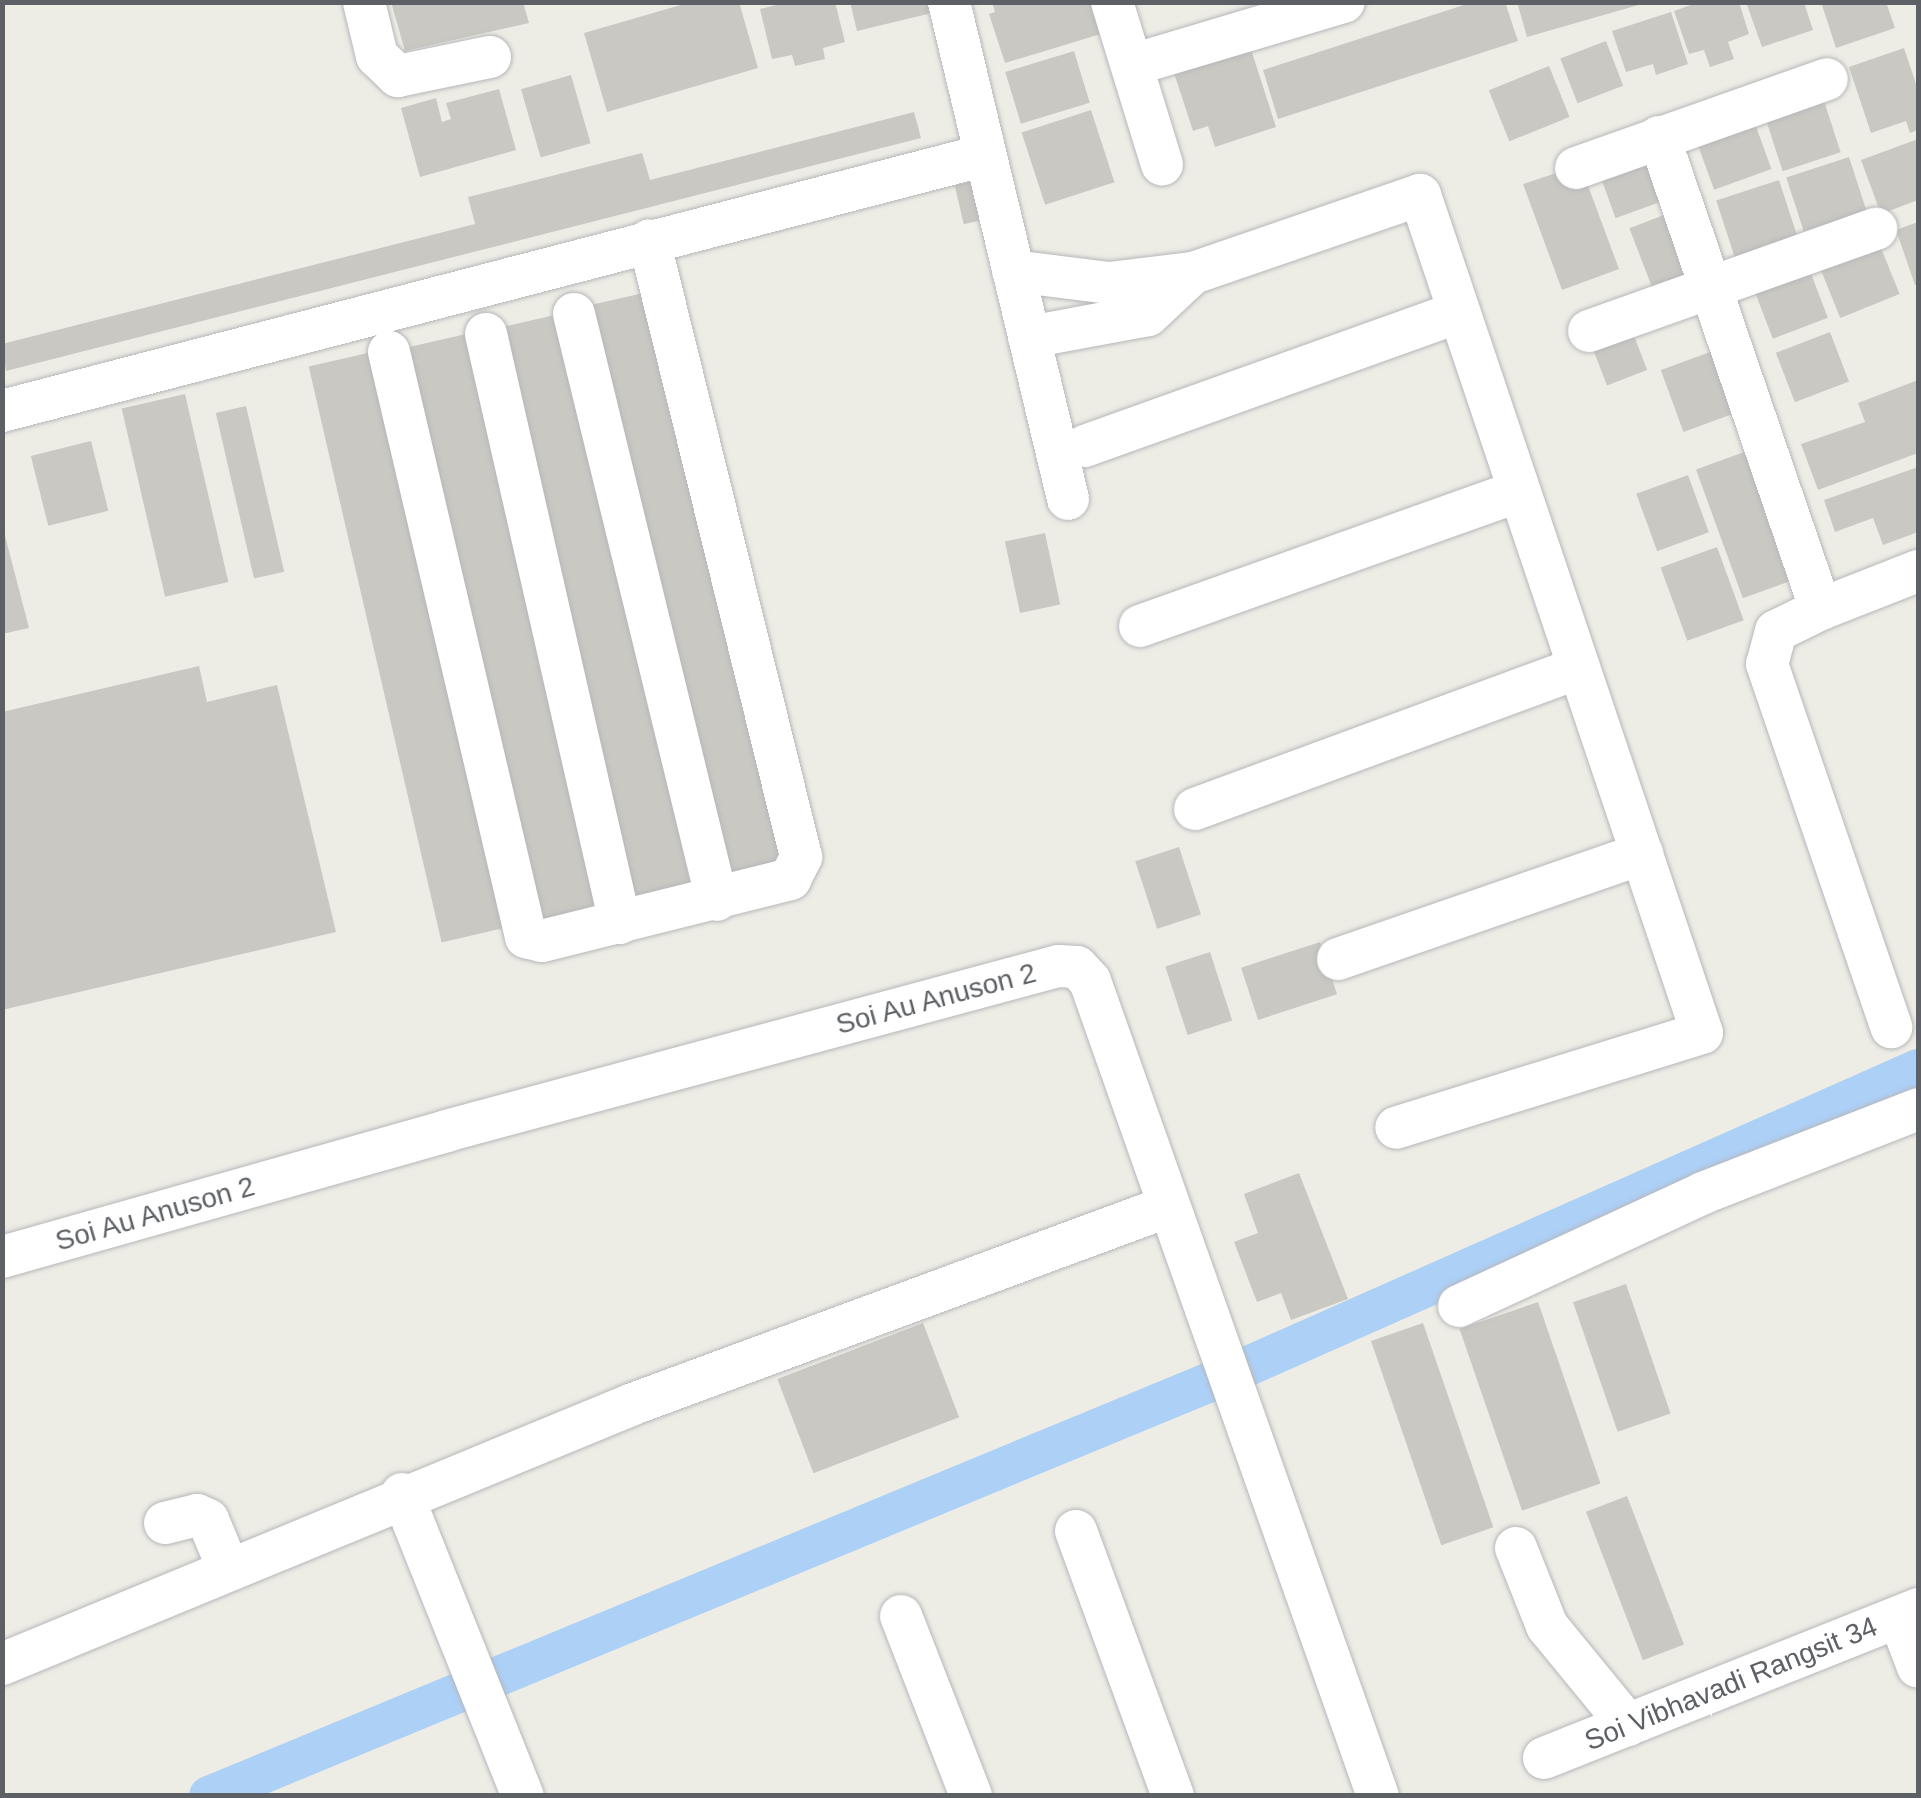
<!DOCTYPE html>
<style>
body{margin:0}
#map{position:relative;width:1921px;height:1798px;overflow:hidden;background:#eeede5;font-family:Helvetica,sans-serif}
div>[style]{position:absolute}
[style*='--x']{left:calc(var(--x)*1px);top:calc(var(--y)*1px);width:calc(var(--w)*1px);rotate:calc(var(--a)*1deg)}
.canal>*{height:40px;margin:-20px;padding:0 20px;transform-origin:20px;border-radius:20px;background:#add0f7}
.building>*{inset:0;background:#cac8c2;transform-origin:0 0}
.roads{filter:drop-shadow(0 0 2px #b6b7bb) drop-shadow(0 0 2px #b6b7bb)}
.minor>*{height:42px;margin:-21px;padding:0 21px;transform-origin:21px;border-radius:21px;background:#fff}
span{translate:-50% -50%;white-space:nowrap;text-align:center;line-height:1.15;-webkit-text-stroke:9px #fff;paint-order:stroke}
.street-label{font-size:28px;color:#5d6064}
.frame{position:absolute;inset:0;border:5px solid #5d6064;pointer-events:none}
</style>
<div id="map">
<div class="canal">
<i style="--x:209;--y:1796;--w:1122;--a:-22.47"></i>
<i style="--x:1246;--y:1367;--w:735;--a:-23.92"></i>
</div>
<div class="building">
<i style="clip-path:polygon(391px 2px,523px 2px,529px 23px,405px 51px)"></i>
<i style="clip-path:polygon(691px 2px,739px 2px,758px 68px,607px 112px,584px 33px)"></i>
<i style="clip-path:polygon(789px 2px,835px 2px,845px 42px,823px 48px,825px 59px,795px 66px,792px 55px,772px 59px,760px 9px)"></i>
<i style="clip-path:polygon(850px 2px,933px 2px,936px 12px,857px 31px)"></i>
<i style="clip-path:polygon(992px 2px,1094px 2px,1104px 33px,1005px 63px,989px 14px,995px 12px)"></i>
<i style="clip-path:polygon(1473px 2px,1505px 2px,1518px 41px,1278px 119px,1263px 70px)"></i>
<i style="clip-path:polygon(1517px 2px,1642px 2px,1642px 4px,1527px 37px)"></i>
<i style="clip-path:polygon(1699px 2px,1739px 2px,1749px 34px,1728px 42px,1734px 59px,1710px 67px,1704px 50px,1689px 54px,1674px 11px)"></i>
<i style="clip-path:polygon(1746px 2px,1804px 2px,1813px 30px,1762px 47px)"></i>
<i style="clip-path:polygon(1821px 2px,1886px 2px,1895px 28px,1836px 48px)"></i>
<i style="clip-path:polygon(1671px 12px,1688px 64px,1656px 75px,1653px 64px,1626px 72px,1612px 31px)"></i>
<i style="clip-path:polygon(1248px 40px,1276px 127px,1215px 147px,1208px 126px,1193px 131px,1171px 64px)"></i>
<i style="left:1606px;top:41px;width:48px;height:49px;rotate:69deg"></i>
<i style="clip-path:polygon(1904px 48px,1918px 90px,1918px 130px,1910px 133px,1906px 121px,1871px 133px,1849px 67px)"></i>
<i style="left:1074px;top:51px;width:54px;height:72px;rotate:73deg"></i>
<i style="left:1549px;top:66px;width:55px;height:65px;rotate:68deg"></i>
<i style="left:571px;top:75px;width:71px;height:52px;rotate:74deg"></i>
<i style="clip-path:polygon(499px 89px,516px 150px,420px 177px,401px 108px,436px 98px,442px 122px,451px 119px,446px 103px)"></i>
<i style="left:1824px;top:101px;width:54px;height:61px;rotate:72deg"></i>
<i style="left:1091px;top:110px;width:76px;height:73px;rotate:72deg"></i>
<i style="clip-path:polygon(914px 112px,921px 138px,6px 371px,2px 344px,475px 224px,468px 197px,642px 153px,650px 180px)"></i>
<i style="left:1754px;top:121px;width:51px;height:61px;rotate:70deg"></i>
<i style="clip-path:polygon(1918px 139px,1918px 200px,1881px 214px,1861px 160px)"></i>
<i style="left:1649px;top:155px;width:48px;height:53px;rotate:70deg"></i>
<i style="left:1849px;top:157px;width:57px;height:66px;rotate:72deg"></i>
<i style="clip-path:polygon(1568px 169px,1587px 183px,1619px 269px,1562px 290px,1523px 184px)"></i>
<i style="left:982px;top:179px;width:40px;height:28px;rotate:77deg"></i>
<i style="left:1779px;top:180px;width:60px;height:66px;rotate:72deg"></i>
<i style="left:1677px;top:210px;width:65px;height:51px;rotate:69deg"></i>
<i style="clip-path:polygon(1918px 222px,1918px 284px,1915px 285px,1896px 230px)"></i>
<i style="left:1879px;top:243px;width:55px;height:64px;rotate:68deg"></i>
<i style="left:1810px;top:271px;width:50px;height:59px;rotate:69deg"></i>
<i style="left:652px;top:291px;width:591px;height:65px;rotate:77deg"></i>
<i style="left:559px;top:314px;width:590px;height:66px;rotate:77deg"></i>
<i style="left:1631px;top:328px;width:45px;height:43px;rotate:69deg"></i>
<i style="left:1830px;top:332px;width:53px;height:58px;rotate:69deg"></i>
<i style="left:466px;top:334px;width:590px;height:65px;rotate:77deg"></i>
<i style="left:1721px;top:348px;width:66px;height:64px;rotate:70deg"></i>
<i style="left:372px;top:352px;width:591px;height:65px;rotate:77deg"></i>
<i style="clip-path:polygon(1918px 380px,1918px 453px,1818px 490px,1801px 444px,1865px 422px,1858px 403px)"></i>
<i style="left:185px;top:394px;width:193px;height:65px;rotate:77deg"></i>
<i style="left:246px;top:406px;width:170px;height:31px;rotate:77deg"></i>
<i style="left:91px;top:441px;width:72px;height:62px;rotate:76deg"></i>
<i style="left:1758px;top:447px;width:137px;height:66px;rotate:70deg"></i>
<i style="clip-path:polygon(1918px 467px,1918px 532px,1883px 545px,1873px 518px,1835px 532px,1824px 500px)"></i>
<i style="left:1688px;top:475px;width:61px;height:55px;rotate:70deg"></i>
<i style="clip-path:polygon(2px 524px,29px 628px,2px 634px)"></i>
<i style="left:1045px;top:533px;width:73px;height:41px;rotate:78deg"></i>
<i style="left:1717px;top:547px;width:78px;height:60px;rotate:70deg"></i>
<i style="clip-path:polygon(199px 666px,207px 702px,277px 685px,336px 932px,2px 1010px,2px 712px)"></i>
<i style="left:1179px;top:847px;width:71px;height:46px;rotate:72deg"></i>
<i style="left:1320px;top:942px;width:55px;height:83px;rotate:72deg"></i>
<i style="left:1210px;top:952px;width:72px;height:47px;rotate:72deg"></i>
<i style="clip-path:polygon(1299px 1173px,1348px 1299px,1291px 1320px,1281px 1293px,1257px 1302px,1234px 1242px,1258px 1233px,1244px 1194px)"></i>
<i style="left:1626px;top:1284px;width:137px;height:56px;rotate:71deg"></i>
<i style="left:1538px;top:1302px;width:192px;height:83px;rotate:71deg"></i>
<i style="left:923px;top:1323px;width:101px;height:156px;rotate:69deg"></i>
<i style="left:1423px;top:1323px;width:216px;height:55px;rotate:71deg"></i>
<i style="left:1627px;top:1496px;width:159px;height:44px;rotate:69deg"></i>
</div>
<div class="roads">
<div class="minor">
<i style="--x:364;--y:2;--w:56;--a:76.5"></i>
<i style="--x:377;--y:56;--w:29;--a:44"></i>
<i style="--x:398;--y:76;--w:94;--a:-11.7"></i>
<i style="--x:949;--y:2;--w:511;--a:76.53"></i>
<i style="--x:1112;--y:2;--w:170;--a:72.9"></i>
<i style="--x:1132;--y:65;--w:221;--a:-16.6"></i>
<i style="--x:1659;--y:137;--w:499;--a:71.1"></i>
<i style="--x:1821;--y:609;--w:104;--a:-21.4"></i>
<i style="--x:1576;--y:168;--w:266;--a:-19.5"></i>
<i style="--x:1013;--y:271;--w:97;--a:7.1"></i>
<i style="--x:1109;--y:283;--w:85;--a:-6.8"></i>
<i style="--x:1193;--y:273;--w:62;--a:137"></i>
<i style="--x:1148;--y:315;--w:121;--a:169.5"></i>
<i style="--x:1193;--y:273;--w:240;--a:-19"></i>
<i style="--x:1420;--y:195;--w:884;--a:71.4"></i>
<i style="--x:1702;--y:1033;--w:320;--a:162.8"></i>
<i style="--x:574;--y:314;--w:603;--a:76.29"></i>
<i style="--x:1589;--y:331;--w:305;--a:-19.6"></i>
<i style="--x:486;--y:334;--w:604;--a:77.18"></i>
<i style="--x:389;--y:352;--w:601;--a:76.82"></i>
<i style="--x:526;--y:937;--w:16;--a:14"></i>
<i style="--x:542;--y:941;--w:256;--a:-14"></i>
<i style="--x:790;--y:879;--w:25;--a:-63"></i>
<i style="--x:801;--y:857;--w:635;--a:-103.84"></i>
<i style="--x:2;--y:411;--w:1013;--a:-14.59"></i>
<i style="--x:1085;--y:446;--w:397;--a:-19.7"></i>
<i style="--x:1821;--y:609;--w:50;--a:153.9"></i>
<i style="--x:1776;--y:631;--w:34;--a:105"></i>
<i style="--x:1767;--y:664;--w:384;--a:71.1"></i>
<i style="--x:1140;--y:626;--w:402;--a:-19.6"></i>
<i style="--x:1195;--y:809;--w:409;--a:-20.2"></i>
<i style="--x:1338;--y:959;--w:322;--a:-19.1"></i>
<i style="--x:2;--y:1257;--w:462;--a:-15.8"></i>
<i style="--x:446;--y:1131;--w:634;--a:-15.09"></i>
<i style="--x:1058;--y:966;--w:19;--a:3"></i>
<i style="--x:1077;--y:967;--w:19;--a:47"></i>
<i style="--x:1090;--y:981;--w:864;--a:70.54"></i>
<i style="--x:1459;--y:1306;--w:269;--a:-24.8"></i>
<i style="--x:1703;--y:1193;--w:231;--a:-21.3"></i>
<i style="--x:402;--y:1494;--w:325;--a:68.2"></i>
<i style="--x:165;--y:1523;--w:33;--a:-14"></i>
<i style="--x:197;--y:1515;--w:12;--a:24"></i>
<i style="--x:208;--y:1520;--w:52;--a:67.4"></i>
<i style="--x:1076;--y:1531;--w:282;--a:69.9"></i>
<i style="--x:1516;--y:1548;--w:84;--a:68.3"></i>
<i style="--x:1547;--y:1626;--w:128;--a:50.7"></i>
<i style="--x:901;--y:1616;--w:193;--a:68.7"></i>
<i style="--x:1899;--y:1617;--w:53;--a:69.2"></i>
<i style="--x:2;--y:1664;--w:682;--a:-22.39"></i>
<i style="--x:633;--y:1404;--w:571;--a:-20.27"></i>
<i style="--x:1544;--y:1758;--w:403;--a:-21.7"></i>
</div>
</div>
<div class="street-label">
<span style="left:936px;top:999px;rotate:-15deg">Soi Au Anuson 2</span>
<span style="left:155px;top:1214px;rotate:-16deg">Soi Au Anuson 2</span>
<span style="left:1731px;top:1684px;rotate:-22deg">Soi Vibhavadi Rangsit 34</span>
</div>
<div class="frame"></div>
</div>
